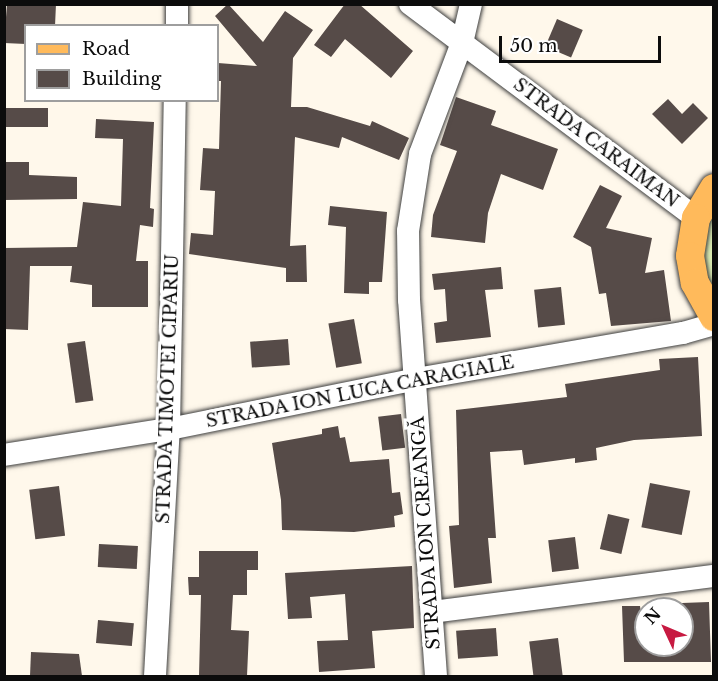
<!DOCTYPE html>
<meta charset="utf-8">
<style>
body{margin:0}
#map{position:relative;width:718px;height:681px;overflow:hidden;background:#fff8eb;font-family:"Libre Baskerville",serif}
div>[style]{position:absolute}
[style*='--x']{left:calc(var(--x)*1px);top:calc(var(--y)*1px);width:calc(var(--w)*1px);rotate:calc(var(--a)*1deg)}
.green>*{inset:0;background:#dbecb2}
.building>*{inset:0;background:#564b48;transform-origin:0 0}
.roads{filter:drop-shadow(0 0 2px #3f3f3f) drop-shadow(0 0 2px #3f3f3f)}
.minor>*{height:22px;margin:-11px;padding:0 11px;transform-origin:11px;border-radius:11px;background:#fff}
.major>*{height:28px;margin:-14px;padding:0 14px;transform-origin:14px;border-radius:14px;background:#ffba5b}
span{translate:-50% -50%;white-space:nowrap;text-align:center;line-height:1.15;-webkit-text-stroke:6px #fff;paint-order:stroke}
.street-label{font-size:18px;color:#0c0c0c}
.frame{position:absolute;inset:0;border:6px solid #0c0c0c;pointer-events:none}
.legend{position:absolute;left:24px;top:24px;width:195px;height:78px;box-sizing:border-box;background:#fff;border:2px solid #9e9e9e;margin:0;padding:8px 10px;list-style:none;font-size:18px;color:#0c0c0c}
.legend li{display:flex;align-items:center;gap:12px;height:30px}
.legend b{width:30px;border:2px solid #9e9e9e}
.north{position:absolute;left:634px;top:597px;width:60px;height:60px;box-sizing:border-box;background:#fff;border:2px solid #9e9e9e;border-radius:50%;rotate:314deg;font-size:16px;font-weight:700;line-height:24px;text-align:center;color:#0c0c0c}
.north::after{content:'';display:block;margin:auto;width:21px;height:27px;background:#c71a41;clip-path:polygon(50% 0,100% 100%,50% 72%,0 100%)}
.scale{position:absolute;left:499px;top:36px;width:162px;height:27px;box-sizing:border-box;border:3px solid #0c0c0c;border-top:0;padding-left:8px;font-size:18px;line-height:21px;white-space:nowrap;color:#0c0c0c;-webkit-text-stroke:4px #fff;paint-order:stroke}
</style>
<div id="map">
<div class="green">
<i style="clip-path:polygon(713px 188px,713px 317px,695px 283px)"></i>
</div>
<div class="building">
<i style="clip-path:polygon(7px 4px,56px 4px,55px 26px,26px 26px,26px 44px,4px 43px)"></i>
<i style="clip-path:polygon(228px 4px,263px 42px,285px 11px,313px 30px,293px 58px,291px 107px,307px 107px,370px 126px,372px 121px,409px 138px,399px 160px,342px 137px,339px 148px,295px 137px,290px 246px,306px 245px,307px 282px,286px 282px,286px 268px,189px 254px,191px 233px,213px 235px,215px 191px,200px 190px,203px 148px,219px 149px,221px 81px,218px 81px,218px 63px,257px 66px,215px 16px)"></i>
<i style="clip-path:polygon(345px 4px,359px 4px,413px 51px,391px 78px,345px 39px,331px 57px,314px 45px)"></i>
<i style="left:557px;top:19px;width:28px;height:30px;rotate:23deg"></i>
<i style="clip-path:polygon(456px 97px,496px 111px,491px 125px,558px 149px,543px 190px,501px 174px,488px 213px,485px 243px,431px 237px,433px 215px,457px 151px,440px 145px)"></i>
<i style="clip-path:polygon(668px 99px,682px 114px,693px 103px,708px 118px,682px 144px,652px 114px)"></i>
<i style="left:48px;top:108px;width:19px;height:44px;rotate:90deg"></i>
<i style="clip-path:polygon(96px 119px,154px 122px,150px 208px,154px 209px,153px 227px,140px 225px,136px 261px,148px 261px,148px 307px,92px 307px,92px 285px,70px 282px,72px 266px,30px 266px,28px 330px,4px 329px,4px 248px,77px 247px,83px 202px,121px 206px,123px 139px,95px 138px)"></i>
<i style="clip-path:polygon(4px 162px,29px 162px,29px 175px,77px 177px,77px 199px,4px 200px)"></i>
<i style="clip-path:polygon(600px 185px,622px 196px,606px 228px,652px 238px,645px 273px,664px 270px,671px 321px,611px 326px,606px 293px,599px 294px,591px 247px,573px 237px)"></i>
<i style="clip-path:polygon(330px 206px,387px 212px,382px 282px,369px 282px,369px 294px,344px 293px,346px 227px,328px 225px)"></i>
<i style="clip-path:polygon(501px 267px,503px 289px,485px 290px,491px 337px,436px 343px,434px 323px,447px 321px,445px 289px,434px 290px,432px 274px)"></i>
<i style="left:561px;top:287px;width:38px;height:27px;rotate:84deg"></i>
<i style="left:354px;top:319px;width:45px;height:26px;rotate:80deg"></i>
<i style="left:288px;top:339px;width:26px;height:38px;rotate:86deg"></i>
<i style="left:85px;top:341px;width:60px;height:18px;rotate:82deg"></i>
<i style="clip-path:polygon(698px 357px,702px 436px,634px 440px,596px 448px,597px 460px,575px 463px,575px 458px,524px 465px,522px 450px,490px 452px,496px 538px,488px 538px,492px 583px,454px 588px,449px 526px,459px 525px,456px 410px,567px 397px,565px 384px,660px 370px,659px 359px)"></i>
<i style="left:401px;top:414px;width:34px;height:23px;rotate:83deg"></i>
<i style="clip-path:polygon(338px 426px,340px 438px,345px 437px,350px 462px,389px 459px,392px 493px,400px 492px,403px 514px,394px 516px,395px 527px,354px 532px,282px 530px,281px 500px,272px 443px,322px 434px,322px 429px)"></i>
<i style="left:650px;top:483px;width:41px;height:45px;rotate:11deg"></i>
<i style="left:59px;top:486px;width:50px;height:30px;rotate:83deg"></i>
<i style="left:608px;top:514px;width:22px;height:36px;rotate:13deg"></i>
<i style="left:575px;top:537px;width:32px;height:27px;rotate:83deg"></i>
<i style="left:99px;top:544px;width:39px;height:23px;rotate:3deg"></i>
<i style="clip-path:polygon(199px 551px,258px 551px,258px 570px,247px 570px,247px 595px,233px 595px,231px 630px,249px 631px,247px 676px,199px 676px,201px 595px,189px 595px,188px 577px,199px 577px)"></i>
<i style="clip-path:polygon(412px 566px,414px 628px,372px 631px,375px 668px,319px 672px,317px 641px,348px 640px,345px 594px,310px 597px,312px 618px,288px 619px,285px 573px)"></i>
<i style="clip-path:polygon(709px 602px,711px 662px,624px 662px,622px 606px,640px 606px,646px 645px,682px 645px,682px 603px)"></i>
<i style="left:98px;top:620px;width:36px;height:23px;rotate:5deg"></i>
<i style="left:496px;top:628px;width:28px;height:40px;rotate:86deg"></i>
<i style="left:558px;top:638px;width:38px;height:29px;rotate:83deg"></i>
<i style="clip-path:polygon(31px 652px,79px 654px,82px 676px,30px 676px)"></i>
</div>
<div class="roads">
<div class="minor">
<i style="--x:410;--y:4;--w:357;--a:36.8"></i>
<i style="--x:177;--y:26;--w:22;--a:-90"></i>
<i style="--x:4;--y:455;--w:167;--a:-9"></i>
<i style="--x:169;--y:429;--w:252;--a:-11.4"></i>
<i style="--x:416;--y:379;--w:271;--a:-9.8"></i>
<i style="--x:683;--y:333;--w:32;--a:-16"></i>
<i style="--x:432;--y:612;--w:284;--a:-7.3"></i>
<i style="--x:155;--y:676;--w:247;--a:-86.8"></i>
<i style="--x:169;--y:429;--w:329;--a:-89"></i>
<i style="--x:436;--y:676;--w:377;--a:-94.1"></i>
<i style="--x:409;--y:300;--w:69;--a:-90.8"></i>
<i style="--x:408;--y:231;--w:78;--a:-81.1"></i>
<i style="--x:420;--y:154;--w:119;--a:-69.3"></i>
<i style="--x:462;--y:43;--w:40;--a:-77"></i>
</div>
<div class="major">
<i style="--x:714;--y:188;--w:35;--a:121"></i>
<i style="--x:696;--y:218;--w:38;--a:99"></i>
<i style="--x:690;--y:256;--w:27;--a:80"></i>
<i style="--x:695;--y:283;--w:39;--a:61"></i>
</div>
</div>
<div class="street-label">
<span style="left:596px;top:143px;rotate:37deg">STRADA CARAIMAN</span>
<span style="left:168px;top:389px;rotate:-88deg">STRADA TIMOTEI CIPARIU</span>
<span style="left:360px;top:392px;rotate:-11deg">STRADA ION LUCA CARAGIALE</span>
<span style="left:426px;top:533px;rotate:-94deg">STRADA ION CREANGĂ</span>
</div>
<div class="frame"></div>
<ul class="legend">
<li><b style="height:8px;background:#ffba5b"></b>Road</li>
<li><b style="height:16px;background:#564b48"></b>Building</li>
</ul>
<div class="north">N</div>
<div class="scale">50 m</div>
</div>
